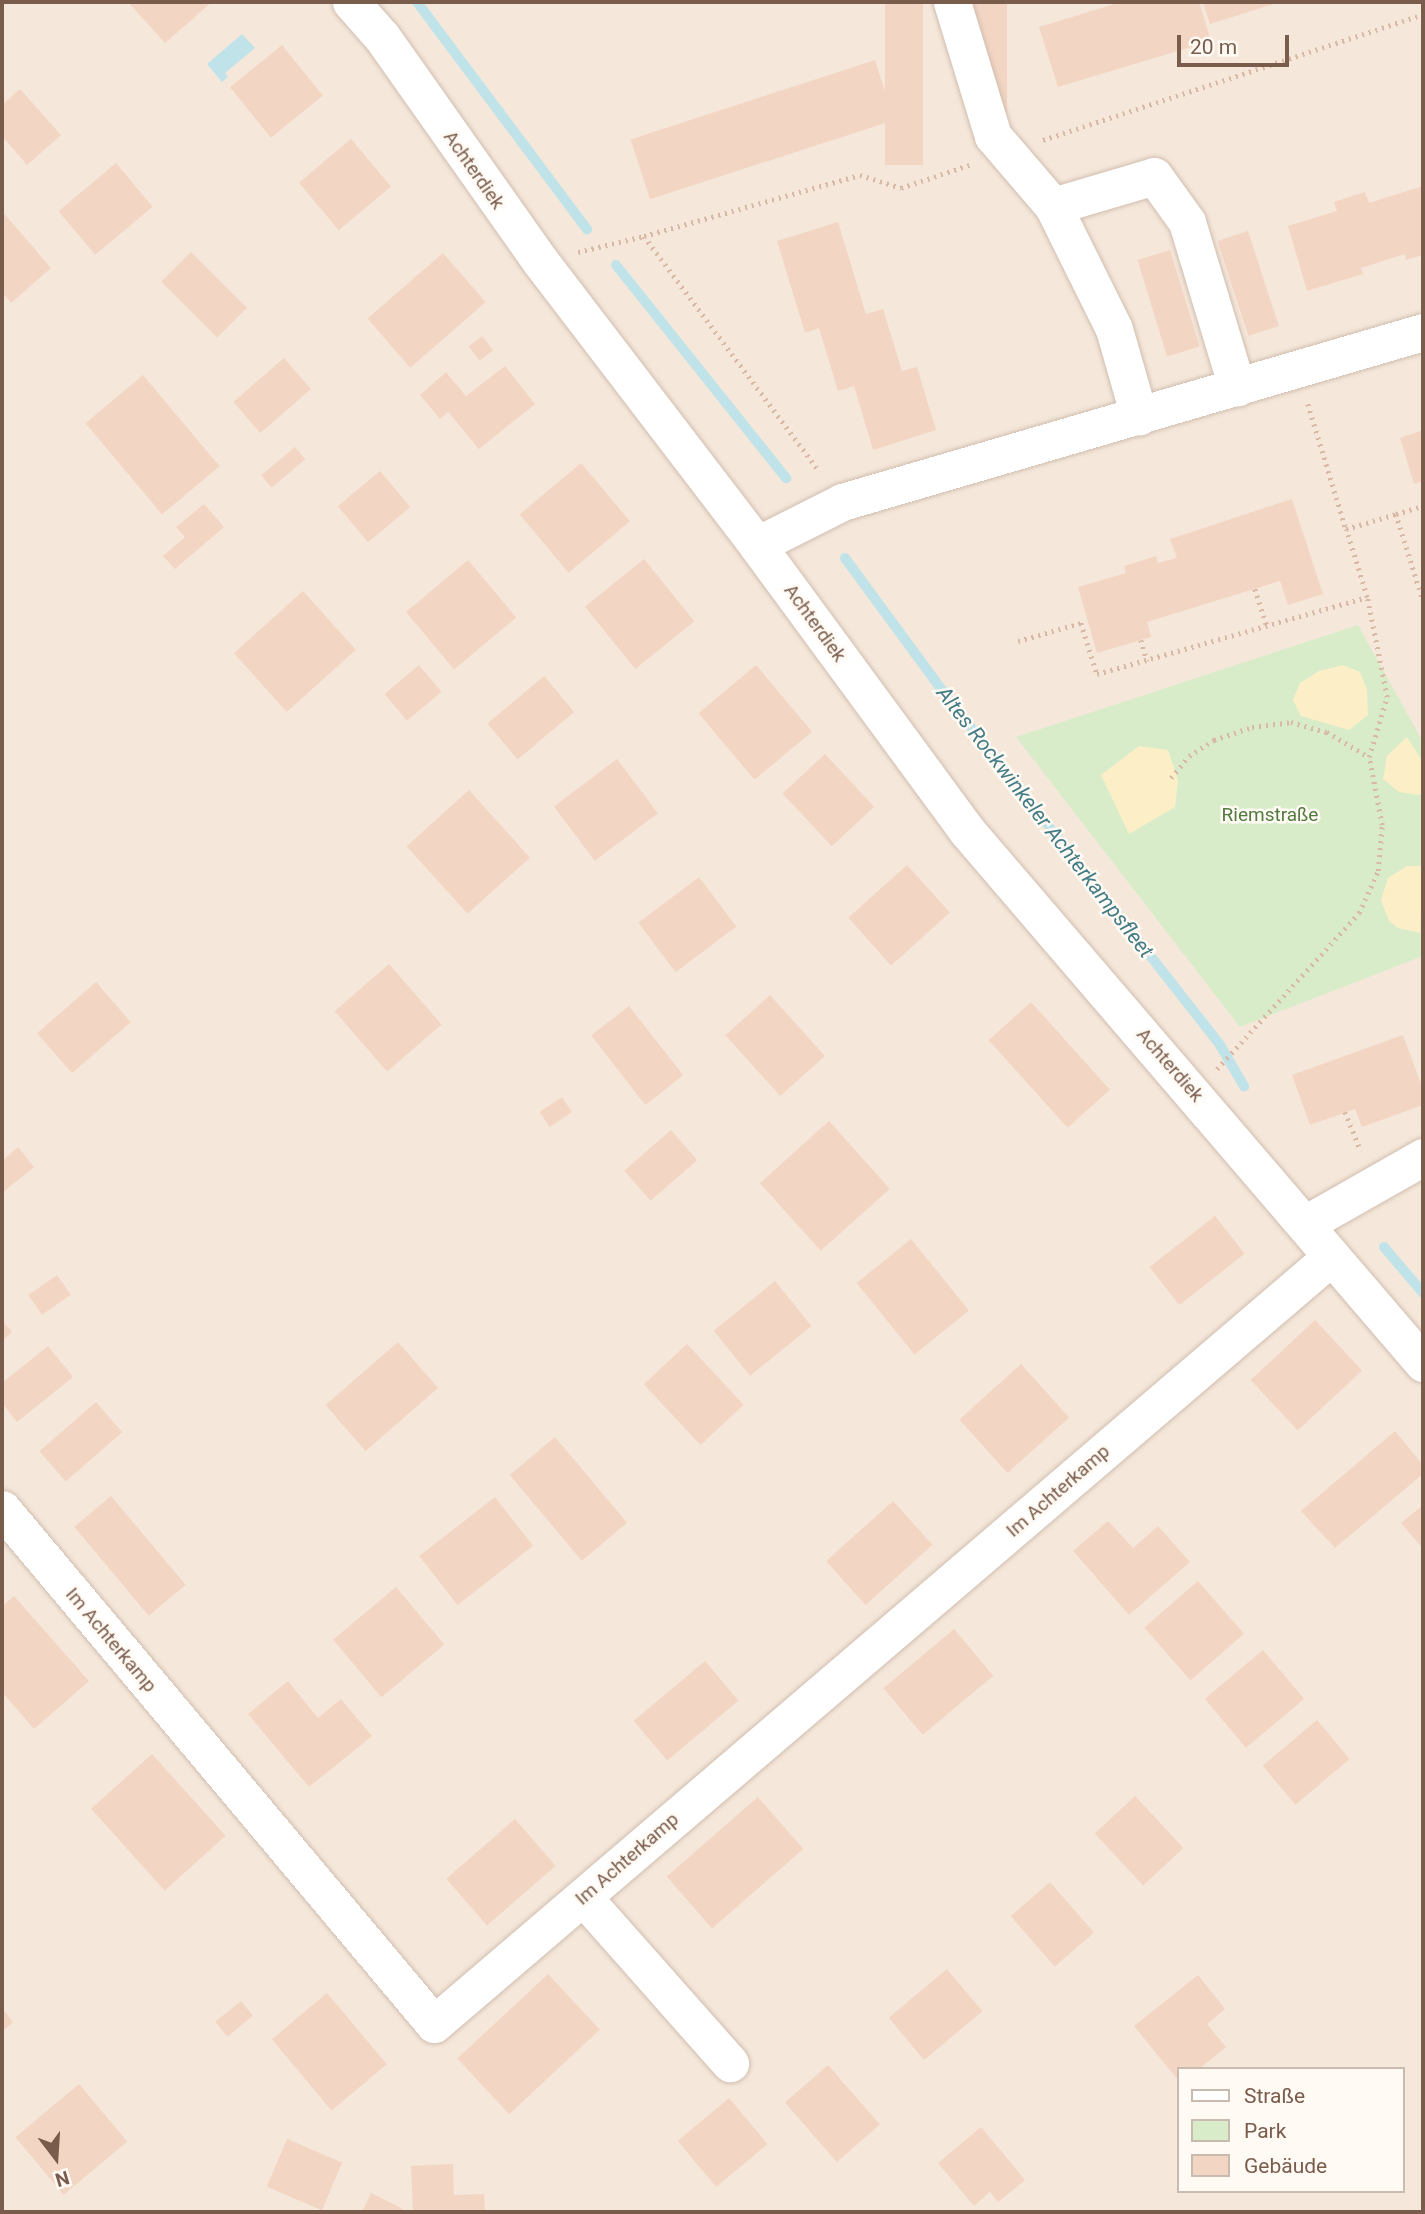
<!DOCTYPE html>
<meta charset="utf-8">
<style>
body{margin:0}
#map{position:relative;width:1425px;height:2214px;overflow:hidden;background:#fdf6ec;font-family:Roboto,sans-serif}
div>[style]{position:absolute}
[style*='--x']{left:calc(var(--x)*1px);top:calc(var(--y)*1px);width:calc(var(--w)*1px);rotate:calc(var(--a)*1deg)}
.residential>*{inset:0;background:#f5e8da}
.green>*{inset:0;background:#d8ecc9}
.sand>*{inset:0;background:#fcefc7}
.water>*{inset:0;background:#bfe3e8}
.stream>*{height:10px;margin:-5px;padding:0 5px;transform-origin:5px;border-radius:5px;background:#bfe3e8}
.building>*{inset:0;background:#f3d5c3;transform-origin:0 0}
.path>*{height:4.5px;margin-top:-2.25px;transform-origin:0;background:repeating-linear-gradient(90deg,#d9b8a5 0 2px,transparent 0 7px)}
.roads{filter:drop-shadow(0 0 2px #d1beb0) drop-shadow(0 0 2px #d1beb0)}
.minor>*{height:37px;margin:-18.5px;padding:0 18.5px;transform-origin:18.5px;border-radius:18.5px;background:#fff}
span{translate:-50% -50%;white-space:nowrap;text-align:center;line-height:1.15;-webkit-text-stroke:5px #fffaf3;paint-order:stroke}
.street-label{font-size:19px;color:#7a5c4d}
.park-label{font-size:19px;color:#537a41}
.water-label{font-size:21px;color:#437c86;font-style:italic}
.frame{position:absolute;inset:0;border:4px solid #7a5c4d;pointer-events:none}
.legend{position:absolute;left:1177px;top:2067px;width:228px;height:126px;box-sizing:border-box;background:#fffaf3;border:2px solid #cabbb1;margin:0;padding:9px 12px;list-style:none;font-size:21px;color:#7a5c4d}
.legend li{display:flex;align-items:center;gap:14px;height:35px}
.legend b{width:35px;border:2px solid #cabbb1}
.north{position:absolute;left:21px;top:2123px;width:70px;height:70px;-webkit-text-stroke:5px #fffaf3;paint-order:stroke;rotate:163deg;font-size:19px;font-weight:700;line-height:28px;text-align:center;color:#7a5c4d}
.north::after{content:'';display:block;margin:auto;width:24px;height:32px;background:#7a5c4d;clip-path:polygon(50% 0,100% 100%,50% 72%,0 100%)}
.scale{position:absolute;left:1177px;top:35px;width:112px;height:32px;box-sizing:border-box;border:4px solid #7a5c4d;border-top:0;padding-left:9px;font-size:21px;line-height:24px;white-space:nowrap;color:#7a5c4d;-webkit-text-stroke:5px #fffaf3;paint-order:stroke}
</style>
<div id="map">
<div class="residential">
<i style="clip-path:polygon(evenodd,2px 2px,1423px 2px,1423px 2212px,2px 2212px,2px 2px,1178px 2069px,1402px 2069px,1402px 2191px,1178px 2191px,1178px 2069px)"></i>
</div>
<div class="green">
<i style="clip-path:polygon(1358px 625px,1423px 742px,1423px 956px,1240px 1027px,1016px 737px)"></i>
</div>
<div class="sand">
<i style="clip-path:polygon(1343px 665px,1360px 672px,1367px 690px,1368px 715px,1349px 730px,1301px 716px,1293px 700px,1300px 683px,1319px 671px)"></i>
<i style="clip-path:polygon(1407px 737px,1423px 762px,1423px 793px,1418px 795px,1399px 792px,1383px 779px,1387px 756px)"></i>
<i style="clip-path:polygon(1139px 746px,1168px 750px,1178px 780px,1175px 807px,1129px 834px,1101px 775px)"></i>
<i style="clip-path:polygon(1407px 866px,1423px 866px,1420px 933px,1398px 928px,1389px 921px,1381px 900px,1388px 878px)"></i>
</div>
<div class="water">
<i style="clip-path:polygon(242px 34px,255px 48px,225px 73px,228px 77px,222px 82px,207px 64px)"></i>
</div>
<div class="stream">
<i style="--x:417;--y:2;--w:284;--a:53.2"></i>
<i style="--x:616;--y:265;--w:273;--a:51.4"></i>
<i style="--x:845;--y:558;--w:169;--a:53.7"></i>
<i style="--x:945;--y:694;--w:446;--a:51.9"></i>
<i style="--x:1220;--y:1045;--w:48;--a:59.7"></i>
<i style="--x:1384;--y:1247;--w:60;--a:49.7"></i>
</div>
<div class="building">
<i style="clip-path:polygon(128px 2px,212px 2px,165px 43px)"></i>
<i style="left:885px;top:2px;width:38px;height:163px"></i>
<i style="left:973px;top:2px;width:34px;height:138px"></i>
<i style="clip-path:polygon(1121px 2px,1199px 2px,1211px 41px,1058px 87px,1039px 27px)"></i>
<i style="clip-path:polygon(1203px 2px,1280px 2px,1210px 24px)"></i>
<i style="left:282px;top:45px;width:65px;height:67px;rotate:51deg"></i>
<i style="left:875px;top:60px;width:63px;height:257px;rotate:72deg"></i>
<i style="clip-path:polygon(20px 89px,61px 135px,27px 165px,2px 136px,2px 105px)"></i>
<i style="left:351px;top:139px;width:62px;height:68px;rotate:50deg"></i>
<i style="left:116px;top:163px;width:57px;height:75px;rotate:50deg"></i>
<i style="clip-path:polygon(1423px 186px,1423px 255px,1406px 260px,1405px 254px,1361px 268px,1363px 274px,1307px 291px,1288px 226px,1337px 211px,1334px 202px,1365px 192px,1369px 203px)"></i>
<i style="clip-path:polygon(2px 211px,51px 268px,11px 303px,2px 292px)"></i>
<i style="clip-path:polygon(838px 222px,866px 314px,883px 309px,902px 371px,917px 367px,936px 430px,873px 450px,854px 386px,838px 391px,819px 328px,805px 333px,777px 241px)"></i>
<i style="left:1248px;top:231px;width:100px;height:32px;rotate:72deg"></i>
<i style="left:1170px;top:250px;width:101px;height:34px;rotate:73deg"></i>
<i style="left:191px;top:252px;width:79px;height:42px;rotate:45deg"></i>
<i style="left:443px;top:253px;width:65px;height:100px;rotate:49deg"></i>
<i style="left:482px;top:336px;width:18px;height:17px;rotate:52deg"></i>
<i style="left:284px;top:358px;width:41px;height:67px;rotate:49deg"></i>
<i style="clip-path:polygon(505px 366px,535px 404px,479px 449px,448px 412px,440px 419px,420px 395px,446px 372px,466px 396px)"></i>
<i style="left:143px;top:375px;width:119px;height:75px;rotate:50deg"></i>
<i style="clip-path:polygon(1423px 430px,1423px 481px,1414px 484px,1400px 438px)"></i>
<i style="left:295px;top:447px;width:16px;height:44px;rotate:50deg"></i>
<i style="left:581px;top:463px;width:76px;height:80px;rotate:50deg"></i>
<i style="left:380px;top:471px;width:47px;height:55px;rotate:50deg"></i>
<i style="clip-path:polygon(1292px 499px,1323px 594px,1288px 605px,1280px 581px,1147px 622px,1151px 637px,1097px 653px,1078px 587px,1126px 573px,1124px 566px,1156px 556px,1158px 563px,1177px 558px,1170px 539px)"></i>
<i style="clip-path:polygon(204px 504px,224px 527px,175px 569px,163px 556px,185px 537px,176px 527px)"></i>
<i style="left:644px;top:559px;width:80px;height:76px;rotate:51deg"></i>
<i style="left:468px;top:560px;width:75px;height:81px;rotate:50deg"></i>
<i style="left:303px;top:591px;width:79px;height:93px;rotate:48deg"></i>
<i style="left:419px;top:665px;width:35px;height:45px;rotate:50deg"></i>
<i style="left:756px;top:665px;width:87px;height:75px;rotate:50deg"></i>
<i style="left:544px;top:676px;width:47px;height:74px;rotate:50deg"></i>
<i style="left:825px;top:754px;width:72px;height:58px;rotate:47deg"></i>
<i style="left:617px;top:759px;width:68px;height:79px;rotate:53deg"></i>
<i style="left:469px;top:790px;width:91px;height:84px;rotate:48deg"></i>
<i style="left:907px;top:865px;width:64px;height:79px;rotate:48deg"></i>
<i style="left:699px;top:877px;width:62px;height:76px;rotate:53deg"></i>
<i style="left:389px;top:964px;width:80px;height:72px;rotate:49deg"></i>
<i style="left:96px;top:982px;width:53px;height:78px;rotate:49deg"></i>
<i style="left:770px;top:995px;width:82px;height:60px;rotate:48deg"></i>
<i style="left:1031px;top:1002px;width:118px;height:57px;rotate:48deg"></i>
<i style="left:629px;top:1006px;width:88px;height:48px;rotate:52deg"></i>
<i style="clip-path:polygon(1403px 1035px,1423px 1089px,1423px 1105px,1362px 1127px,1355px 1109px,1310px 1125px,1292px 1075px)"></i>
<i style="left:562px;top:1097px;width:18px;height:27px;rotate:56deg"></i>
<i style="left:829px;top:1121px;width:91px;height:93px;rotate:48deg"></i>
<i style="left:671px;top:1130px;width:40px;height:62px;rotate:49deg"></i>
<i style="clip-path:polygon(18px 1147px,34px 1167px,2px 1193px,2px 1161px)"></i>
<i style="left:1215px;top:1216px;width:48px;height:83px;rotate:52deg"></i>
<i style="left:911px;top:1239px;width:92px;height:70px;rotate:51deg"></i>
<i style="left:57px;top:1275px;width:24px;height:35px;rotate:55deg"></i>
<i style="left:775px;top:1281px;width:58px;height:79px;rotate:51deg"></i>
<i style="clip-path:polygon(2px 1320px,12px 1332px,2px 1341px)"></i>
<i style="left:1315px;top:1320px;width:69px;height:88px;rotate:47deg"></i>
<i style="left:398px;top:1342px;width:61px;height:96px;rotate:49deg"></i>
<i style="left:687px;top:1344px;width:83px;height:59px;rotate:47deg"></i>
<i style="clip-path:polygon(48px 1346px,73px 1377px,17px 1422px,2px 1403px,2px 1383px)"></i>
<i style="left:1021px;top:1364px;width:72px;height:83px;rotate:48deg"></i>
<i style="left:96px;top:1402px;width:40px;height:75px;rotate:49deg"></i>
<i style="clip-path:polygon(1395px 1431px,1423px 1465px,1423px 1474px,1335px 1548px,1301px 1511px)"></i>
<i style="left:555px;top:1437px;width:112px;height:59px;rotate:50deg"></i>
<i style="left:111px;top:1496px;width:116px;height:48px;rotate:50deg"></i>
<i style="left:495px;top:1497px;width:62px;height:96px;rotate:52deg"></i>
<i style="left:893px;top:1501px;width:59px;height:90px;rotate:48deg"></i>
<i style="clip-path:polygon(1423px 1505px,1423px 1549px,1401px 1523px)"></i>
<i style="clip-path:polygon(1108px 1521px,1133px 1548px,1158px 1526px,1190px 1562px,1129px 1615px,1073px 1551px)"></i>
<i style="left:1198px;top:1581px;width:70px;height:71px;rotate:49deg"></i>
<i style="left:396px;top:1587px;width:75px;height:82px;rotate:50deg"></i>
<i style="clip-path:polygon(14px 1596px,89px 1681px,34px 1729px,2px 1692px,2px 1606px)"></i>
<i style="left:954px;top:1629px;width:61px;height:92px;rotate:50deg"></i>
<i style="left:1263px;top:1650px;width:64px;height:76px;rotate:50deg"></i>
<i style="left:705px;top:1661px;width:52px;height:93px;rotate:50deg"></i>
<i style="clip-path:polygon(288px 1681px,318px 1718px,341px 1699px,372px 1736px,309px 1787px,248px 1714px)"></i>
<i style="left:1317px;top:1720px;width:51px;height:71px;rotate:50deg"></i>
<i style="left:152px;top:1754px;width:110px;height:82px;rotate:48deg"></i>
<i style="left:1135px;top:1796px;width:71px;height:55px;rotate:47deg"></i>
<i style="left:758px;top:1797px;width:69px;height:121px;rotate:49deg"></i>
<i style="left:515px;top:1819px;width:62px;height:91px;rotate:49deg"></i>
<i style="left:1050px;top:1882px;width:67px;height:52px;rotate:49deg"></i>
<i style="left:947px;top:1969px;width:55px;height:76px;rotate:50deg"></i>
<i style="left:548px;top:1974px;width:76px;height:124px;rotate:47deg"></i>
<i style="clip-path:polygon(1198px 1975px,1225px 2009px,1207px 2024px,1226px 2047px,1199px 2069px,1178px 2069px,1178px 2080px,1134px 2026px)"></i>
<i style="left:327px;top:1993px;width:93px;height:72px;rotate:50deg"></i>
<i style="left:241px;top:2001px;width:19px;height:33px;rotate:51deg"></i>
<i style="clip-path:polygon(2px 2008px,13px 2022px,2px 2032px)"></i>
<i style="left:828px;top:2065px;width:79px;height:57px;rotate:49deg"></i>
<i style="left:79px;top:2084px;width:75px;height:83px;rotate:50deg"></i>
<i style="left:729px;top:2098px;width:60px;height:67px;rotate:50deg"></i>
<i style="clip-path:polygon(981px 2127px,1025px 2180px,998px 2202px,990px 2192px,974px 2206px,938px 2163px)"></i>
<i style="left:287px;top:2139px;width:60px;height:52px;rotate:23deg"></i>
<i style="clip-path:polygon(453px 2164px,454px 2195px,484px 2194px,485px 2212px,413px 2212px,411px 2166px)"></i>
<i style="clip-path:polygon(371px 2193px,403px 2209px,402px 2212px,362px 2212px)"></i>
</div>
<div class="path">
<i style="--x:1043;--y:140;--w:400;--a:-18.3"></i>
<i style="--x:644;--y:236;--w:224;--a:-15.8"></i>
<i style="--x:860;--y:175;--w:43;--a:17.6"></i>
<i style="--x:901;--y:188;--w:72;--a:-18.7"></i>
<i style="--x:578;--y:252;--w:68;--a:-13.6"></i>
<i style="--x:644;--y:236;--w:294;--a:53.3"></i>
<i style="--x:1308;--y:404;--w:131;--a:73.1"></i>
<i style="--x:1346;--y:529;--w:52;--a:-16.7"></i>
<i style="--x:1396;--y:514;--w:90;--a:72.6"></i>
<i style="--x:1396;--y:514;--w:28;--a:-17"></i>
<i style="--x:1255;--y:589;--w:40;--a:72"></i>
<i style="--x:1141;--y:640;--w:22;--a:74"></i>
<i style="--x:1018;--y:641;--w:66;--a:-15.9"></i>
<i style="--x:1081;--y:623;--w:53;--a:72.6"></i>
<i style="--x:1097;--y:674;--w:281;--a:-15.9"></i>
<i style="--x:1171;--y:778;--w:28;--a:-51"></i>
<i style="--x:1189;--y:756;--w:30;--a:-33"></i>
<i style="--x:1214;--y:740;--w:40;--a:-18.9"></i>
<i style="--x:1252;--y:727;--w:39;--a:-7"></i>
<i style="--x:1291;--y:722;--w:37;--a:16"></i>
<i style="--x:1327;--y:732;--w:49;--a:30.8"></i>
<i style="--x:1217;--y:1069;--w:211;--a:-47.7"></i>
<i style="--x:1359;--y:913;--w:46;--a:-65.7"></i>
<i style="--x:1378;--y:871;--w:46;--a:-85"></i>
<i style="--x:1382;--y:825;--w:69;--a:-100.8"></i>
<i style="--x:1369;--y:757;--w:63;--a:-73.3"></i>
<i style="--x:1387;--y:697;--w:102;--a:-101.3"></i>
<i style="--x:1367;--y:597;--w:71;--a:-107.2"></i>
<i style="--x:1345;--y:1112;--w:42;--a:67.7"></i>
</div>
<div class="roads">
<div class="minor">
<i style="--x:351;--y:2;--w:47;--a:48.5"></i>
<i style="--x:382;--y:37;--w:274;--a:54.8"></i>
<i style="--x:540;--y:261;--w:357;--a:52.6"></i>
<i style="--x:757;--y:545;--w:355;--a:53.7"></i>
<i style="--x:967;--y:831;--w:701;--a:49.4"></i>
<i style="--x:952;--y:2;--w:140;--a:73"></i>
<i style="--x:993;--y:136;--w:92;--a:49.4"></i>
<i style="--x:1053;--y:206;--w:137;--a:63.6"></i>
<i style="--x:1114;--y:329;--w:91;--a:74"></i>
<i style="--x:1053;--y:206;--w:105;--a:-16.5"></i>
<i style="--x:1154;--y:176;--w:57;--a:54.3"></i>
<i style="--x:1187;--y:222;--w:173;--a:73.2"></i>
<i style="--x:757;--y:545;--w:95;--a:-26.8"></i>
<i style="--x:842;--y:502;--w:605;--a:-16.31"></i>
<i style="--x:1305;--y:1224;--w:136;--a:-29.6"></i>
<i style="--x:2;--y:1509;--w:672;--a:50.01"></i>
<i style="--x:434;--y:2024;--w:1180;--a:-40.53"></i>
<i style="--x:583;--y:1897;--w:222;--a:48.5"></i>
</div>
</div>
<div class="street-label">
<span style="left:474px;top:170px;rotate:55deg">Achterdiek</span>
<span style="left:815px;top:623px;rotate:54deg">Achterdiek</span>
<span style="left:1170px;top:1065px;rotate:49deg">Achterdiek</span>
<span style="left:1058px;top:1491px;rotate:-41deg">Im Achterkamp</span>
<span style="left:111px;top:1640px;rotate:50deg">Im Achterkamp</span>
<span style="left:627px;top:1859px;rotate:-41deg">Im Achterkamp</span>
</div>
<div class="park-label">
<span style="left:1270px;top:815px">Riemstraße</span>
</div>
<div class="water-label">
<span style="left:1045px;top:822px;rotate:52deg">Altes Rockwinkeler Achterkampsfleet</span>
</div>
<div class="frame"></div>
<ul class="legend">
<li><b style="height:9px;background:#fff"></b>Straße</li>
<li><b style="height:19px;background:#d8ecc9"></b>Park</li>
<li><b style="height:19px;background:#f3d5c3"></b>Gebäude</li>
</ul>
<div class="north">N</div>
<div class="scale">20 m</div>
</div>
